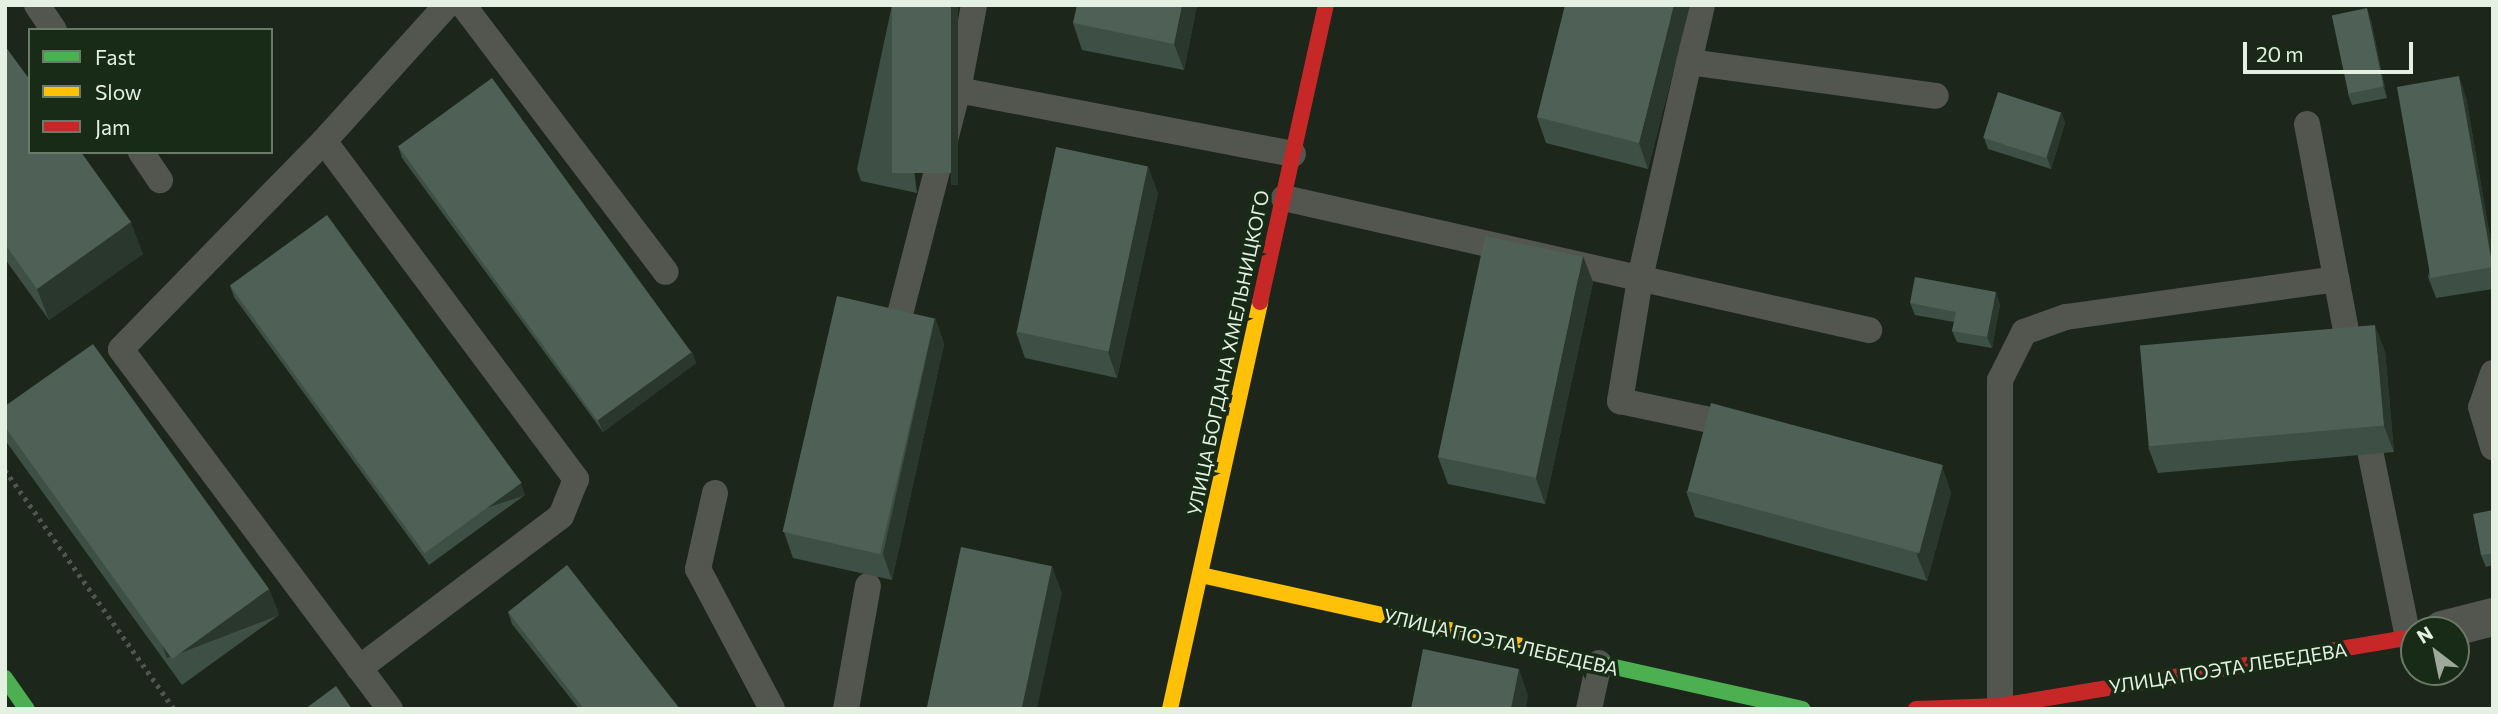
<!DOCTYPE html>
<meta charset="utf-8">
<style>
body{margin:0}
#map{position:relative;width:2498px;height:714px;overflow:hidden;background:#1c261b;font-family:Commissioner,sans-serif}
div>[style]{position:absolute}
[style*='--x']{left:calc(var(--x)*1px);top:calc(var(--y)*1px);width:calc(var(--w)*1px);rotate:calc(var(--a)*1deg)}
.path>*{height:4.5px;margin-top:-2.25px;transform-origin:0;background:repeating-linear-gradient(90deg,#51554f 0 3.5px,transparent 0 8.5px)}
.lane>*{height:26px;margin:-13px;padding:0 13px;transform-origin:13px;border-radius:13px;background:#53554f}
.street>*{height:38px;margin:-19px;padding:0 19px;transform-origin:19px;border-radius:19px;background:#53554f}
.fast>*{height:16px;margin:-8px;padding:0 8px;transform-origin:8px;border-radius:8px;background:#4caf50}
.slow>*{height:16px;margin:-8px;padding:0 8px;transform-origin:8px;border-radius:8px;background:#ffc107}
.jam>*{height:16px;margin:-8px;padding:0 8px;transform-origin:8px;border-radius:8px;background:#c62828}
.wall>*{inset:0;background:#3e4f45}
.shaded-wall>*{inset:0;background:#29372d;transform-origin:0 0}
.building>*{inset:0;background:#4f6056;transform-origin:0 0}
span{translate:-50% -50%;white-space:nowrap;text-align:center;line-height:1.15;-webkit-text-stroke:7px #182b16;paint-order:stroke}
.street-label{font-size:19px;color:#e4f0e2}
.frame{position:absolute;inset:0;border:7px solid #e4f0e2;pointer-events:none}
.legend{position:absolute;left:28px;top:28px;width:245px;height:126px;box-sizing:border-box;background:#182b16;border:2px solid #6a7a68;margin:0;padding:9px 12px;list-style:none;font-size:21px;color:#e4f0e2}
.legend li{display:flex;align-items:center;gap:14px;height:35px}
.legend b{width:35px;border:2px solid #6a7a68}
.north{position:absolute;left:2400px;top:616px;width:70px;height:70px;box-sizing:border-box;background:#182b16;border:2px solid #6a7a68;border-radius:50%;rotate:328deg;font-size:19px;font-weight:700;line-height:28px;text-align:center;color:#e4f0e2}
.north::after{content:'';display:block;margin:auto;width:24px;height:32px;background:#9ea99c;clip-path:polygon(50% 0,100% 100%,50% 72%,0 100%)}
.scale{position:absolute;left:2243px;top:42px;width:170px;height:32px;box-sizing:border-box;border:4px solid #e4f0e2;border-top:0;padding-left:9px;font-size:21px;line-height:24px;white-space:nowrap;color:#e4f0e2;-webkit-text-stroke:5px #182b16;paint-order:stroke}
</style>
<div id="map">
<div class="path">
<i style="--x:5;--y:470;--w:293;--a:54.7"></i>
</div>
<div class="lane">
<i style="--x:37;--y:5;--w:30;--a:56"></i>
<i style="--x:463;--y:5;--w:335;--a:52.8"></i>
<i style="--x:1702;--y:5;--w:281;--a:102.8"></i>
<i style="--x:1640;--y:279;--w:124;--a:99.3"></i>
<i style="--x:1620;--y:401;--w:122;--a:11.9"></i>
<i style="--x:1689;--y:62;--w:249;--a:7.8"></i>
<i style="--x:958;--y:90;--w:341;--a:10.8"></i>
<i style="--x:2307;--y:124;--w:242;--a:79.3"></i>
<i style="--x:324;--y:141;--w:422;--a:53.3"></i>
<i style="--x:576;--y:479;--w:40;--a:112"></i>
<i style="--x:561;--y:516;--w:253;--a:143"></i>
<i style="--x:141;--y:152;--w:34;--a:56"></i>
<i style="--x:1284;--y:198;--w:600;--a:12.72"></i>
<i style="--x:900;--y:314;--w:231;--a:-75.5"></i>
<i style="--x:958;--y:90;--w:86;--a:-79.3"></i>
<i style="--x:2493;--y:373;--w:36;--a:109"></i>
<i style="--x:2481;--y:407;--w:42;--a:73.3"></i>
<i style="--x:2364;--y:421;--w:221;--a:78.5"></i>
<i style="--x:715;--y:493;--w:78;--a:102.6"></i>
<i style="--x:698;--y:569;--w:158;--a:62.1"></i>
<i style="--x:2000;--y:706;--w:326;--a:-90"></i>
<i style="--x:2000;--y:380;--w:54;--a:-63.4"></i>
<i style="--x:2024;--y:332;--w:45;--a:-19.7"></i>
<i style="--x:2066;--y:317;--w:273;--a:-8"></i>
<i style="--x:390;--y:709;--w:449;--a:-126.8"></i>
<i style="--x:121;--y:349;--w:291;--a:-45.7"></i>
<i style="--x:324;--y:141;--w:183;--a:-47.9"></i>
<i style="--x:846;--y:709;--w:125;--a:-79.9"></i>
<i style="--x:1589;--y:709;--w:47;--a:-77.7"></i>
</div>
<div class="street">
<i style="--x:2442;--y:630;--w:53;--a:-14.3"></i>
</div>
<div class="fast">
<i style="--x:1579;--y:659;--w:229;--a:12.6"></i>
<i style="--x:5;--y:678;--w:38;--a:55"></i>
</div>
<div class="slow">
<i style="--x:1201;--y:575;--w:387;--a:12.5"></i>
<i style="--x:1170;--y:709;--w:417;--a:-77.5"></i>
</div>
<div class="jam">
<i style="--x:1260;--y:302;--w:304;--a:-77.5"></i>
<i style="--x:1916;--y:709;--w:84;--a:-2"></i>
<i style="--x:2000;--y:706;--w:420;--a:-9.5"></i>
</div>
<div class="wall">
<i style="clip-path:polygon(892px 5px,917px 193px,861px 181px,857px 169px)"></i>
<i style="clip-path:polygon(1197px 5px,1184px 70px,1082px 50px,1073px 23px)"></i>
<i style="clip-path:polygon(1690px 5px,1648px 169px,1546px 143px,1537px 117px)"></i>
<i style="clip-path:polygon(2371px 20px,2387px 98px,2352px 105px,2348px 94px)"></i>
<i style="clip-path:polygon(5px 46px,143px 254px,49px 320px,5px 259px)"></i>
<i style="clip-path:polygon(2466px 97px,2493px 255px,2493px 289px,2436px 298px,2428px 277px)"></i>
<i style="clip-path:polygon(2061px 112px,2065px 123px,2051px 169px,1988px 149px,1984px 138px)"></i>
<i style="clip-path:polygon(398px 146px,692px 352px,696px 363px,603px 432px,402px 158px)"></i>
<i style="clip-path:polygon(1158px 193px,1117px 378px,1025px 358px,1016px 332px)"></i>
<i style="clip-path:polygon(1593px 282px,1545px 504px,1448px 484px,1438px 457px)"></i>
<i style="clip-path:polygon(230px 286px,525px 495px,429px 565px,234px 297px)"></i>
<i style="clip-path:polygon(1910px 303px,2000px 304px,1992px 348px,1957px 342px,1952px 331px,1954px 322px,1915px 315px)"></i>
<i style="clip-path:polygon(935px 318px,944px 344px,892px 580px,793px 558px,784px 532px)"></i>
<i style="clip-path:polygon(2385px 351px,2394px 452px,2158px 473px,2148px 447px)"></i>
<i style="clip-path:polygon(5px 406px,269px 589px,279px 615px,182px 685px,5px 440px)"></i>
<i style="clip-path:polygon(1942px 467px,1951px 493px,1927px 581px,1695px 517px,1686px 491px)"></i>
<i style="clip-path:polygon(2493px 510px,2493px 565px,2486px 567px,2481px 555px)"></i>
<i style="clip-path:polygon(508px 612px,680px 709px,579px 709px,512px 624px)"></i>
</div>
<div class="shaded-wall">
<i style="left:951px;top:5px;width:7px;height:180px"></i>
<i style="clip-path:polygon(1182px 5px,1197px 5px,1184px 70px,1174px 44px)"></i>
<i style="clip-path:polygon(1674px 5px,1690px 5px,1648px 169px,1639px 143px)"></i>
<i style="clip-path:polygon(2367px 8px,2371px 20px,2387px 98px,2383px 86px)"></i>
<i style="clip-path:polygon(2459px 76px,2466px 97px,2493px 255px,2493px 273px,2491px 267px)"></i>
<i style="clip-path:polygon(2061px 112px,2065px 123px,2051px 169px,2047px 157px)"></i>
<i style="clip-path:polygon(1148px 166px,1158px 193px,1117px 378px,1108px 352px)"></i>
<i style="clip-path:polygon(131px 222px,143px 254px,49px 320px,37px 289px)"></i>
<i style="clip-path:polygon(1583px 256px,1593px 282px,1545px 504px,1536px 478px)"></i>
<i style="clip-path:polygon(1996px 292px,2000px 304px,1992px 348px,1987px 337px)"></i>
<i style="clip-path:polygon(935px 318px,944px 344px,892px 580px,883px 554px)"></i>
<i style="clip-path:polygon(2375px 325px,2385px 351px,2394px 452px,2384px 426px)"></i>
<i style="clip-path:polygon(692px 352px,696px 363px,603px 432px,598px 420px)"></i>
<i style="clip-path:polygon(1942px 467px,1951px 493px,1927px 581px,1917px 555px)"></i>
<i style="left:521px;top:483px;width:13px;height:120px;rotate:72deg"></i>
<i style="clip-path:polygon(1052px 566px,1062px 593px,1037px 709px,1021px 709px)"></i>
<i style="left:269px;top:589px;width:28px;height:120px;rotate:69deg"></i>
<i style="clip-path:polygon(1519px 669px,1528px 695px,1526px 709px,1511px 709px)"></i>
</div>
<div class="building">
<i style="left:892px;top:5px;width:59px;height:168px"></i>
<i style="clip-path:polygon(1077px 5px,1182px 5px,1174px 44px,1073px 23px)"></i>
<i style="clip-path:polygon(1565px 5px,1674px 5px,1639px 143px,1537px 117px)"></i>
<i style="left:2367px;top:8px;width:80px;height:36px;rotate:78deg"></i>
<i style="clip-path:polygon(5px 46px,30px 80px,30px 152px,81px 152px,131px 222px,37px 289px,5px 244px)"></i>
<i style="left:2459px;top:76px;width:194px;height:63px;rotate:80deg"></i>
<i style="left:492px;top:78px;width:339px;height:116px;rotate:54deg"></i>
<i style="left:1998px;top:92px;width:66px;height:48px;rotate:18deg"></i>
<i style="left:1056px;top:147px;width:94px;height:189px;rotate:12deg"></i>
<i style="left:327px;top:215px;width:331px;height:120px;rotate:54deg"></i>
<i style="left:1485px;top:236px;width:100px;height:226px;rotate:12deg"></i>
<i style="clip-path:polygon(1915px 277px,1996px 292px,1987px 337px,1952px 331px,1956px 312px,1910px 303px)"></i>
<i style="left:837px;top:296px;width:100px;height:242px;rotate:13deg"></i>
<i style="left:2375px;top:325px;width:101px;height:236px;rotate:85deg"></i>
<i style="clip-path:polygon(93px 344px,269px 589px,172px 659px,5px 427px,5px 406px)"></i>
<i style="left:1711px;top:403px;width:240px;height:91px;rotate:15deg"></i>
<i style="clip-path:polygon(2493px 510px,2493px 553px,2481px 555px,2473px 514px)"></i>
<i style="left:961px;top:547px;width:93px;height:166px;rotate:12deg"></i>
<i style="clip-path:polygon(567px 565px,680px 709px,584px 709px,508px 612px)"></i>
<i style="clip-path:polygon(1423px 649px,1519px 669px,1511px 709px,1411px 709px)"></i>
<i style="clip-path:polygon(336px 686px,352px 709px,305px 709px)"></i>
</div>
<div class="street-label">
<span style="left:1228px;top:353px;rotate:-78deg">УЛИЦА БОГДАНА ХМЕЛЬНИЦКОГО</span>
<span style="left:1501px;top:642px;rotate:13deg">УЛИЦА ПОЭТА ЛЕБЕДЕВА</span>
<span style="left:2228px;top:668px;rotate:-9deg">УЛИЦА ПОЭТА ЛЕБЕДЕВА</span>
</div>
<div class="frame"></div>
<ul class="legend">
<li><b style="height:9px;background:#4caf50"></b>Fast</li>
<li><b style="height:9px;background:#ffc107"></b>Slow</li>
<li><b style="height:9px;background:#c62828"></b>Jam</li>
</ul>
<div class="north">N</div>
<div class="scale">20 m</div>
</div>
